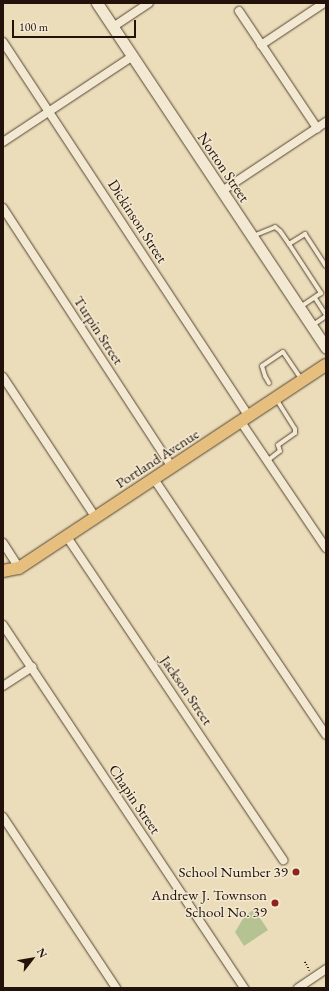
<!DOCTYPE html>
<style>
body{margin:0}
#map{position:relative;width:329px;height:991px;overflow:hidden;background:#ecddba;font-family:"EB Garamond",serif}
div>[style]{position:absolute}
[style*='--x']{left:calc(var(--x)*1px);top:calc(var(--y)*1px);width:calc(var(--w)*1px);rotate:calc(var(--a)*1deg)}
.green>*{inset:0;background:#b5c292}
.path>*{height:1.5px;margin-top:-0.75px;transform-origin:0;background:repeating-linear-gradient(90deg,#221209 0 1px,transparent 0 3px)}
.roads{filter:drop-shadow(0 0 1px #544535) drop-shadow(0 0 1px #544535)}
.lane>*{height:4px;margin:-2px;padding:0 2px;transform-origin:2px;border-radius:2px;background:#f3e9d2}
.street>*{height:8px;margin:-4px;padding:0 4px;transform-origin:4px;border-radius:4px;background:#f3e9d2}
.secondary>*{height:11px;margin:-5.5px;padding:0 5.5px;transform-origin:5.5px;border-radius:5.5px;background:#f3e9d2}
.primary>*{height:12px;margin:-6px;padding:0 6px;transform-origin:6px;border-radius:6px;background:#e6be7d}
.dots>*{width:11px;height:11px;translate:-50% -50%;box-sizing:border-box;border:2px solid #f3e9d2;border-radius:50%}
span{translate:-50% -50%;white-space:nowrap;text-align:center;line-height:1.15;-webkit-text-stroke:3px #f3e9d2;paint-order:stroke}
.street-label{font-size:15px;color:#221209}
.poi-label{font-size:15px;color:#221209}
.right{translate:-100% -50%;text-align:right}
.frame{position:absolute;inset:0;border:4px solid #221209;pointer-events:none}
.north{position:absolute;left:12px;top:939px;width:40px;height:40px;-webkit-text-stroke:3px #f3e9d2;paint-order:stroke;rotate:59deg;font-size:11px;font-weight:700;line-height:16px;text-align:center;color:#221209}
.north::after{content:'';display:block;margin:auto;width:14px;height:18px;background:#221209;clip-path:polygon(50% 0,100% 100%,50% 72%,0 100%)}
.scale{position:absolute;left:12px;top:20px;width:124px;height:18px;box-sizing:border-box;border:2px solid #221209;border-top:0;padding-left:5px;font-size:12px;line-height:14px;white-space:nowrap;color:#221209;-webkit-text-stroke:3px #f3e9d2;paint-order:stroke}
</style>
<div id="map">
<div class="green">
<i style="clip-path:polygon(254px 909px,268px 930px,244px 946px,235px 932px,244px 917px)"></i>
</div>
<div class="path">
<i style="--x:305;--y:962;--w:10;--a:61"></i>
</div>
<div class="roads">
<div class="lane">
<i style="--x:253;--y:236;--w:24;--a:-22"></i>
<i style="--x:275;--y:227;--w:6;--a:39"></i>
<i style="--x:280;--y:231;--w:16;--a:55"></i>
<i style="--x:289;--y:244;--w:59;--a:56.9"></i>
<i style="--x:321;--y:293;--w:25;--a:146"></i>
<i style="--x:289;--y:244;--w:19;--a:-32"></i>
<i style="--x:305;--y:234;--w:38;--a:57"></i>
<i style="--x:315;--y:298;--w:20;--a:57"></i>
<i style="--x:313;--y:325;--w:16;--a:-35"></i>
<i style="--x:269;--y:383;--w:8;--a:-120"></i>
<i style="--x:265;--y:376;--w:10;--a:-107"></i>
<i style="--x:262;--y:366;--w:25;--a:-34"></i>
<i style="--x:283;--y:352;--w:34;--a:56"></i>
<i style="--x:267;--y:461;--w:16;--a:-38"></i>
<i style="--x:280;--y:451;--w:6;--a:-108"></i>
<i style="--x:278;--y:445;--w:21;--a:-35"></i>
<i style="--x:295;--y:433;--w:4;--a:-90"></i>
<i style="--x:295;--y:429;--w:36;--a:-122"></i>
</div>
<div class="street">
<i style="--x:239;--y:11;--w:141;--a:56.3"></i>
<i style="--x:113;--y:27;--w:43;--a:-33.7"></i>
<i style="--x:3;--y:42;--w:448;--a:56.7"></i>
<i style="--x:261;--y:45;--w:76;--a:-33.7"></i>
<i style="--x:3;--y:142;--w:156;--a:-33.5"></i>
<i style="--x:222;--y:191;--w:125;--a:-33.6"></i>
<i style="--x:3;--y:208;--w:309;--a:56.9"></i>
<i style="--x:3;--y:377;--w:169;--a:56.6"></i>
<i style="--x:241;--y:422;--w:152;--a:56"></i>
<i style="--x:154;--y:479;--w:308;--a:56.1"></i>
<i style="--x:67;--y:537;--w:389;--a:56.2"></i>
<i style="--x:3;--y:543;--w:30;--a:57"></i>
<i style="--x:3;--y:625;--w:436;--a:56.4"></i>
<i style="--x:3;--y:686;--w:35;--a:-33"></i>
<i style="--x:3;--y:817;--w:205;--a:56.5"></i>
<i style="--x:298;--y:988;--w:34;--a:-34"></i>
</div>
<div class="secondary">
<i style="--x:97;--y:3;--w:414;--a:56.4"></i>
</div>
<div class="primary">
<i style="--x:3;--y:571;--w:16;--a:-11"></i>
<i style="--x:19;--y:568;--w:368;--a:-33.5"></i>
</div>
</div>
<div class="dots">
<i style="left:296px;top:872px;background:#8f2418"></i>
<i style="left:275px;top:903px;background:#8f2418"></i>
</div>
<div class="street-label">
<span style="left:224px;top:167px;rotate:56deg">Norton Street</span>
<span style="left:138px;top:221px;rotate:57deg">Dickinson Street</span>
<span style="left:99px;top:330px;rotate:57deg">Turpin Street</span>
<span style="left:157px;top:458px;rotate:-33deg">Portland Avenue</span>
<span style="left:187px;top:690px;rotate:56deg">Jackson Street</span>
<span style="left:135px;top:799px;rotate:56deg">Chapin Street</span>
</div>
<div class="poi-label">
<span class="right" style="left:288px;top:872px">School Number 39</span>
<span class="right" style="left:267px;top:903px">Andrew J. Townson<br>School No. 39</span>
</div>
<div class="frame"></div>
<div class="north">N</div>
<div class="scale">100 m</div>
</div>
